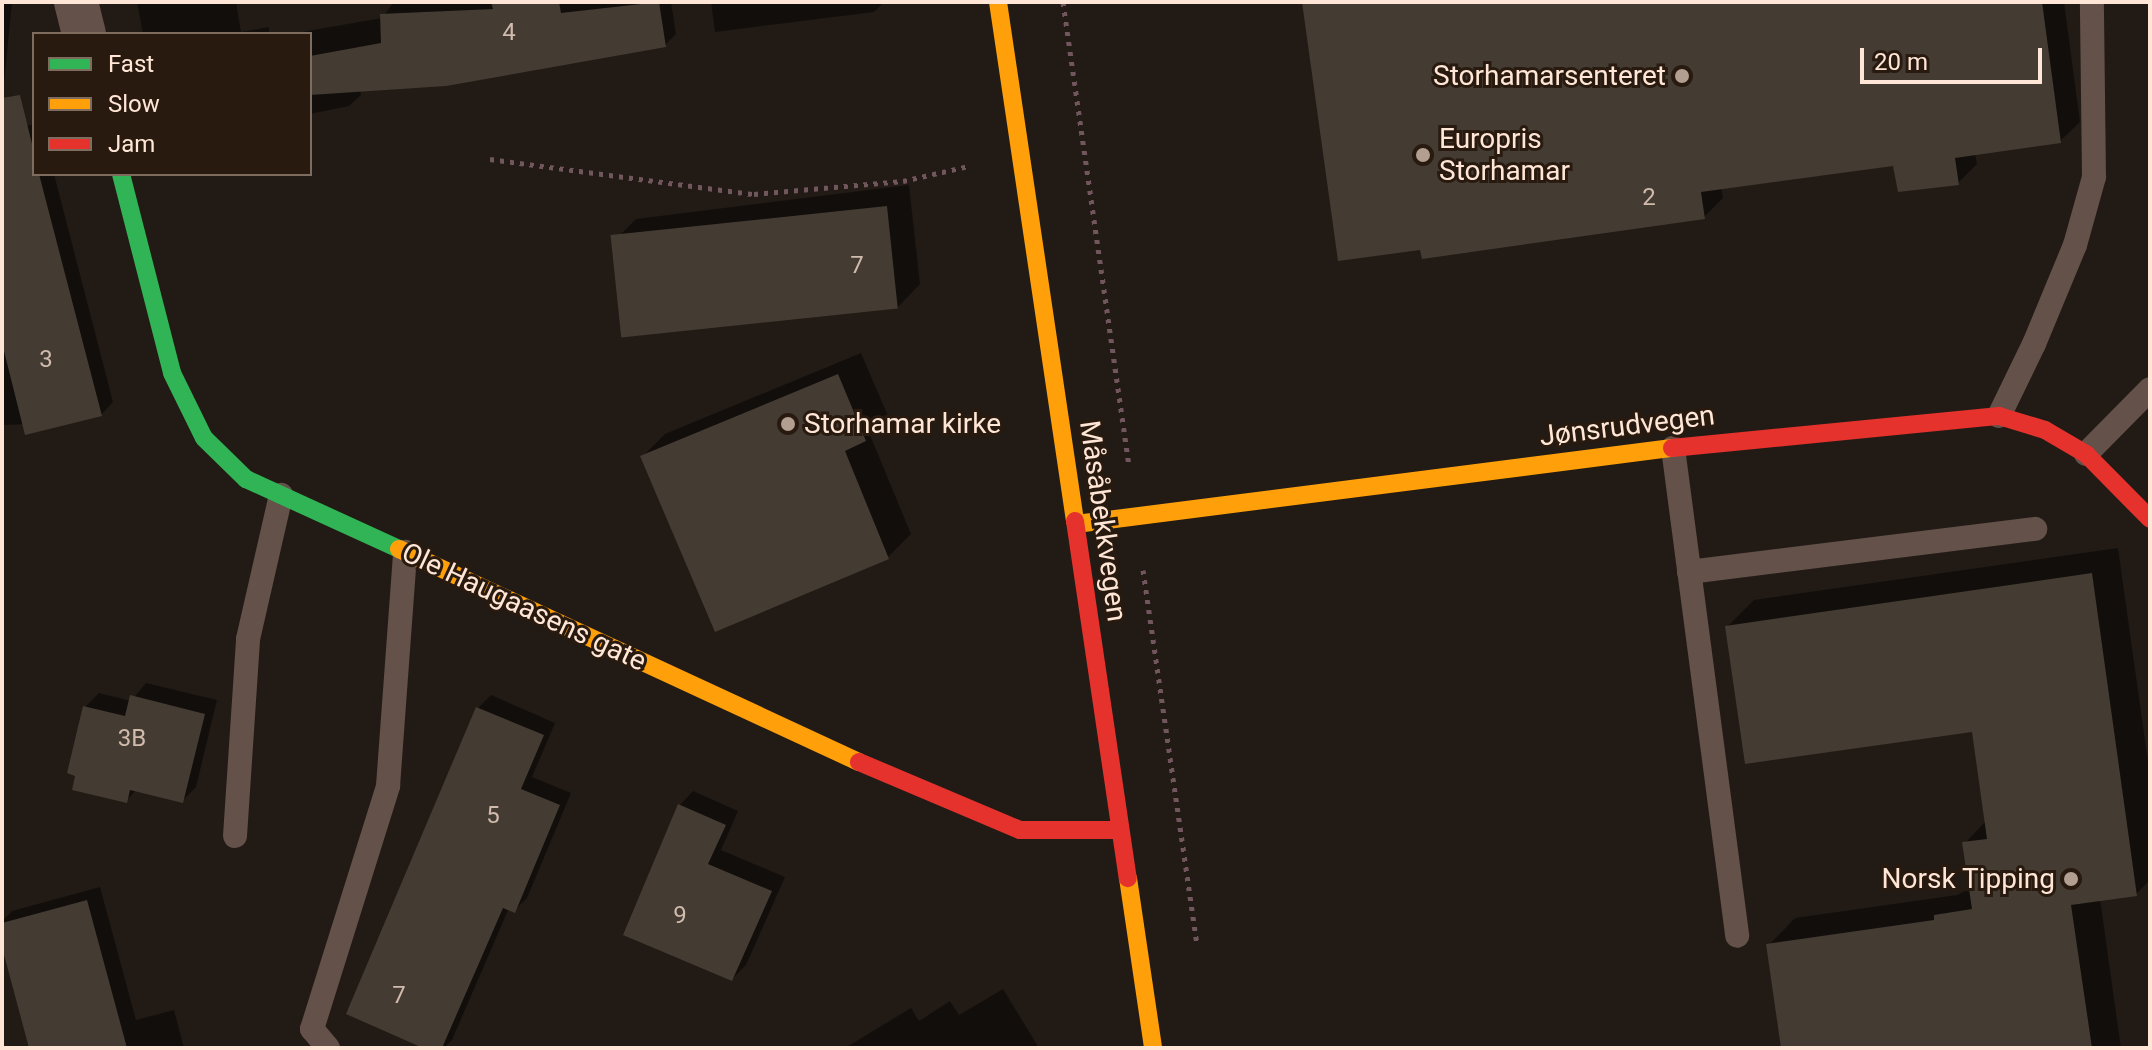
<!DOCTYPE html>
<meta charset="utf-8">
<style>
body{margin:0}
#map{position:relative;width:2152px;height:1050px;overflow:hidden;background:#221b15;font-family:Roboto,sans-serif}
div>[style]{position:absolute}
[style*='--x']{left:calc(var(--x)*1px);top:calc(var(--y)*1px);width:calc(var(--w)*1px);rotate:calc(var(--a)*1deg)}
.shadow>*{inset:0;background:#0007}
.building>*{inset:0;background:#443b33;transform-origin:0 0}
.path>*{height:5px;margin-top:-2.5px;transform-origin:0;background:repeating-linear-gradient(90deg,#72565e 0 4px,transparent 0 10px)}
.lane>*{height:24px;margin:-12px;padding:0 12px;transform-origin:12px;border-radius:12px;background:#63514a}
.street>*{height:44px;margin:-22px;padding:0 22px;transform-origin:22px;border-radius:22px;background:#63514a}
.fast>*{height:18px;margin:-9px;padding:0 9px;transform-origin:9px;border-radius:9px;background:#30b455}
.slow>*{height:18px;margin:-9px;padding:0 9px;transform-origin:9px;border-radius:9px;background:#ff9f0a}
.jam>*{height:18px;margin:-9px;padding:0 9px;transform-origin:9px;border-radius:9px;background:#e5322d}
.dots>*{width:22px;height:22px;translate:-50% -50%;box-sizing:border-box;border:4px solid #281a0f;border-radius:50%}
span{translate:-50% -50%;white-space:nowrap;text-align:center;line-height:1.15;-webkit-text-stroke:6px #281a0f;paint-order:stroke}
.number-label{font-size:24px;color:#d0bbad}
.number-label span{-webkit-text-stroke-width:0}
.poi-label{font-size:28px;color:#ffe6d6}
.right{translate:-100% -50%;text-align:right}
.left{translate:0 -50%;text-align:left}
.street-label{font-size:28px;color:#ffe6d6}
.frame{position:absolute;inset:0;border:4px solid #ffe6d6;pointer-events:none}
.legend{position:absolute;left:32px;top:32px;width:280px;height:144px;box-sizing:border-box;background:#281a0f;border:2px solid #7e6c5f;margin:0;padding:10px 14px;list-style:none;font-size:24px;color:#ffe6d6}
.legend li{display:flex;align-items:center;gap:16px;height:40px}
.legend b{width:40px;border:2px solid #7e6c5f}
.scale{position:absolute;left:1860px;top:48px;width:182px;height:36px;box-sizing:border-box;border:4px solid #ffe6d6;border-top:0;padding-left:10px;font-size:24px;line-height:28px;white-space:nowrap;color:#ffe6d6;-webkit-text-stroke:6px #281a0f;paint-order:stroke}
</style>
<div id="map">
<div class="shadow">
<i style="clip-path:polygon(2px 2px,12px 2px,2px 104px)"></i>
<i style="clip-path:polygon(137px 2px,236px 2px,241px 32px,269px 27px,269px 34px,143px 34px)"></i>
<i style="clip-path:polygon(424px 2px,671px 2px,676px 34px,665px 45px,360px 89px,361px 95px,349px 106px,310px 114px,310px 34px,290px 34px,382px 18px,393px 3px)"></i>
<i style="clip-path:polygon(711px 2px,884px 2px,874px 12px,715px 32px)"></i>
<i style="clip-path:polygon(1305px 2px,2064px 2px,2080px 122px,2060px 141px,1975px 153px,1977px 164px,1958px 183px,1895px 164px,1721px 187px,1723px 198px,1704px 217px,1422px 248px)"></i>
<i style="clip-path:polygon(34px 124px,34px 174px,54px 174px,113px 402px,101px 415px,64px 423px,2px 425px,2px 132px)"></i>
<i style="clip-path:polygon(909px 185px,920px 284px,898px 307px,613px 242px,636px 219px)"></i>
<i style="clip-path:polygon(861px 353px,888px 416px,870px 435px,911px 534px,888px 557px,642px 457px,665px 434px)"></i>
<i style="clip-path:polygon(2118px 548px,2150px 776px,2150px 880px,2136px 894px,2100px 899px,2121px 1048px,1783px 1048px,1769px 945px,1795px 918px,1957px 895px,1971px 888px,1965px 843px,1986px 821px,1973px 730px,1728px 626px,1754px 600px)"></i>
<i style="clip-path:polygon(146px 683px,217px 700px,196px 787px,182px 801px,137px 789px,126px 801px,85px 707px,99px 693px,131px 701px)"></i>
<i style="clip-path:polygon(491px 695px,555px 723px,532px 777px,571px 793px,527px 898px,514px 911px,509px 908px,452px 1040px,444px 1048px,429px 1048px,478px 708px)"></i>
<i style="clip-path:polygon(693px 791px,738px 811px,721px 850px,785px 877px,746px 965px,732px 979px,680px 805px)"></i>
<i style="clip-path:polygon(100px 887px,136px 1020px,174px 1010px,184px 1048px,31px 1048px,2px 940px,2px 921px,12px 911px)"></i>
<i style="clip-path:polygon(1003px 989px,1039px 1048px,845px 1048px,911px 1008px,919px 1021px,950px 1001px,959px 1015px)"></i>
</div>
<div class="building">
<i style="clip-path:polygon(491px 2px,559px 2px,561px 13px,659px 2px,666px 47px,446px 86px,310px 95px,310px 56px,381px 43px,380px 14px,493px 9px)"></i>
<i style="clip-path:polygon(1302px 2px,2042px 2px,2061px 143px,1955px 158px,1959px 185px,1898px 192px,1893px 166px,1701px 192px,1705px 219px,1422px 259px,1420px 250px,1338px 261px)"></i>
<i style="clip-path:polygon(20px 95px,34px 152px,34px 174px,39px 174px,102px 416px,25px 435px,2px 343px,2px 98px)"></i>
<i style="left:887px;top:206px;width:103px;height:278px;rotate:84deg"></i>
<i style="clip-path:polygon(838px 374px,866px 441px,845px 451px,889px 559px,715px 632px,640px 456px)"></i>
<i style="clip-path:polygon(2092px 573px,2137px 896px,2071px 905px,2092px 1048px,1781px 1048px,1766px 944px,1934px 920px,1934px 915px,1972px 909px,1962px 842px,1987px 839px,1972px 732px,1745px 764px,1725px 626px)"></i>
<i style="clip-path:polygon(130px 695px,205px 714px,183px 803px,130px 790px,127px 803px,72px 790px,75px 776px,67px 773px,83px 706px,125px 716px)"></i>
<i style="clip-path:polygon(476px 707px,544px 735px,521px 789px,560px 805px,515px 913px,503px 908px,442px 1048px,423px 1048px,346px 1014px)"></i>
<i style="clip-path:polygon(678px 804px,726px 825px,708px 864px,772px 891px,732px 981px,623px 935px)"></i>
<i style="clip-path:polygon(87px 900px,127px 1048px,29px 1048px,2px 947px,2px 923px)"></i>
</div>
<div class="path">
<i style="--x:1063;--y:2;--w:468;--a:81.9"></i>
<i style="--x:490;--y:159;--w:266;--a:7.6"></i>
<i style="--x:754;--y:194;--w:150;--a:-5"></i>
<i style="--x:903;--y:181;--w:68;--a:-12.8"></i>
<i style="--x:1143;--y:570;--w:378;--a:81.8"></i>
</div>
<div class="lane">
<i style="--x:1999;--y:416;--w:80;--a:-64.1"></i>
<i style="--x:2034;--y:344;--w:107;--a:-67.5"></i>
<i style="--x:2075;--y:245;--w:71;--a:-74.4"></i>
<i style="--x:2094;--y:177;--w:175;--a:-90.7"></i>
<i style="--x:1673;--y:448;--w:492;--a:82.5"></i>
<i style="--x:2086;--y:454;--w:91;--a:-45.4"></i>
<i style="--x:1689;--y:572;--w:349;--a:-7.1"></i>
<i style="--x:235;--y:836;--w:197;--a:-86.2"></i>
<i style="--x:248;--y:639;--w:148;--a:-77.1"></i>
<i style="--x:328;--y:1048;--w:25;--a:-130"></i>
<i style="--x:312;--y:1029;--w:255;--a:-72.6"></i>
<i style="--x:388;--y:786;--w:235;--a:-85.8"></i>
</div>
<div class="street">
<i style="--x:76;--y:2;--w:33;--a:76"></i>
</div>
<div class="fast">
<i style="--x:121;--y:174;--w:205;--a:75.6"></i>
<i style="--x:172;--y:373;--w:72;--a:63.8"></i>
<i style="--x:204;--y:438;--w:59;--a:44.3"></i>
<i style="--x:246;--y:479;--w:168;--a:24.6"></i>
</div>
<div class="slow">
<i style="--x:998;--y:2;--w:525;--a:81.56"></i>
<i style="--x:1076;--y:524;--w:601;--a:-7.27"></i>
<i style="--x:399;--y:549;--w:507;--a:24.85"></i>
<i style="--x:1128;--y:878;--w:172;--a:81.6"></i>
</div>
<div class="jam">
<i style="--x:1672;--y:448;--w:329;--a:-5.6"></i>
<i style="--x:1999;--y:416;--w:48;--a:16.9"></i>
<i style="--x:2045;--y:430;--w:48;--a:30.3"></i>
<i style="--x:2086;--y:454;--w:91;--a:45.4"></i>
<i style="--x:1075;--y:521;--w:361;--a:81.6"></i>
<i style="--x:859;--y:762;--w:175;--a:22.9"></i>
<i style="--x:1020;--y:830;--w:99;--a:0"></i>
</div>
<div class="dots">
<i style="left:1682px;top:76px;background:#b29f92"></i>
<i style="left:1423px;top:155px;background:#b29f92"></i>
<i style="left:788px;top:424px;background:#b29f92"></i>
<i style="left:2071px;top:879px;background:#b29f92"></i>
</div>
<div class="number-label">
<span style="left:509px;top:33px">4</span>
<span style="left:1649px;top:198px">2</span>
<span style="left:857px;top:266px">7</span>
<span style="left:46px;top:360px">3</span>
<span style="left:132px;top:739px">3B</span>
<span style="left:493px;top:816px">5</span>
<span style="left:680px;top:916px">9</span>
<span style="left:399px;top:996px">7</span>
</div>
<div class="poi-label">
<span class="right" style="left:1666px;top:76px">Storhamarsenteret</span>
<span class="left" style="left:1439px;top:155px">Europris<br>Storhamar</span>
<span class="left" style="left:804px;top:424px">Storhamar kirke</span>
<span class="right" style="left:2055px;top:879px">Norsk Tipping</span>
</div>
<div class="street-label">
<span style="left:1627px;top:426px;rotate:-7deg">Jønsrudvegen</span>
<span style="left:1103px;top:521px;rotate:82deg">Måsåbekkvegen</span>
<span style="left:524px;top:607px;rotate:25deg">Ole Haugaasens gate</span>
</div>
<div class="frame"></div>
<ul class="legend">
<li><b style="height:10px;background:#30b455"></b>Fast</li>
<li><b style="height:10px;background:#ff9f0a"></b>Slow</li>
<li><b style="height:10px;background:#e5322d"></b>Jam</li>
</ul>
<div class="scale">20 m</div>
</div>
